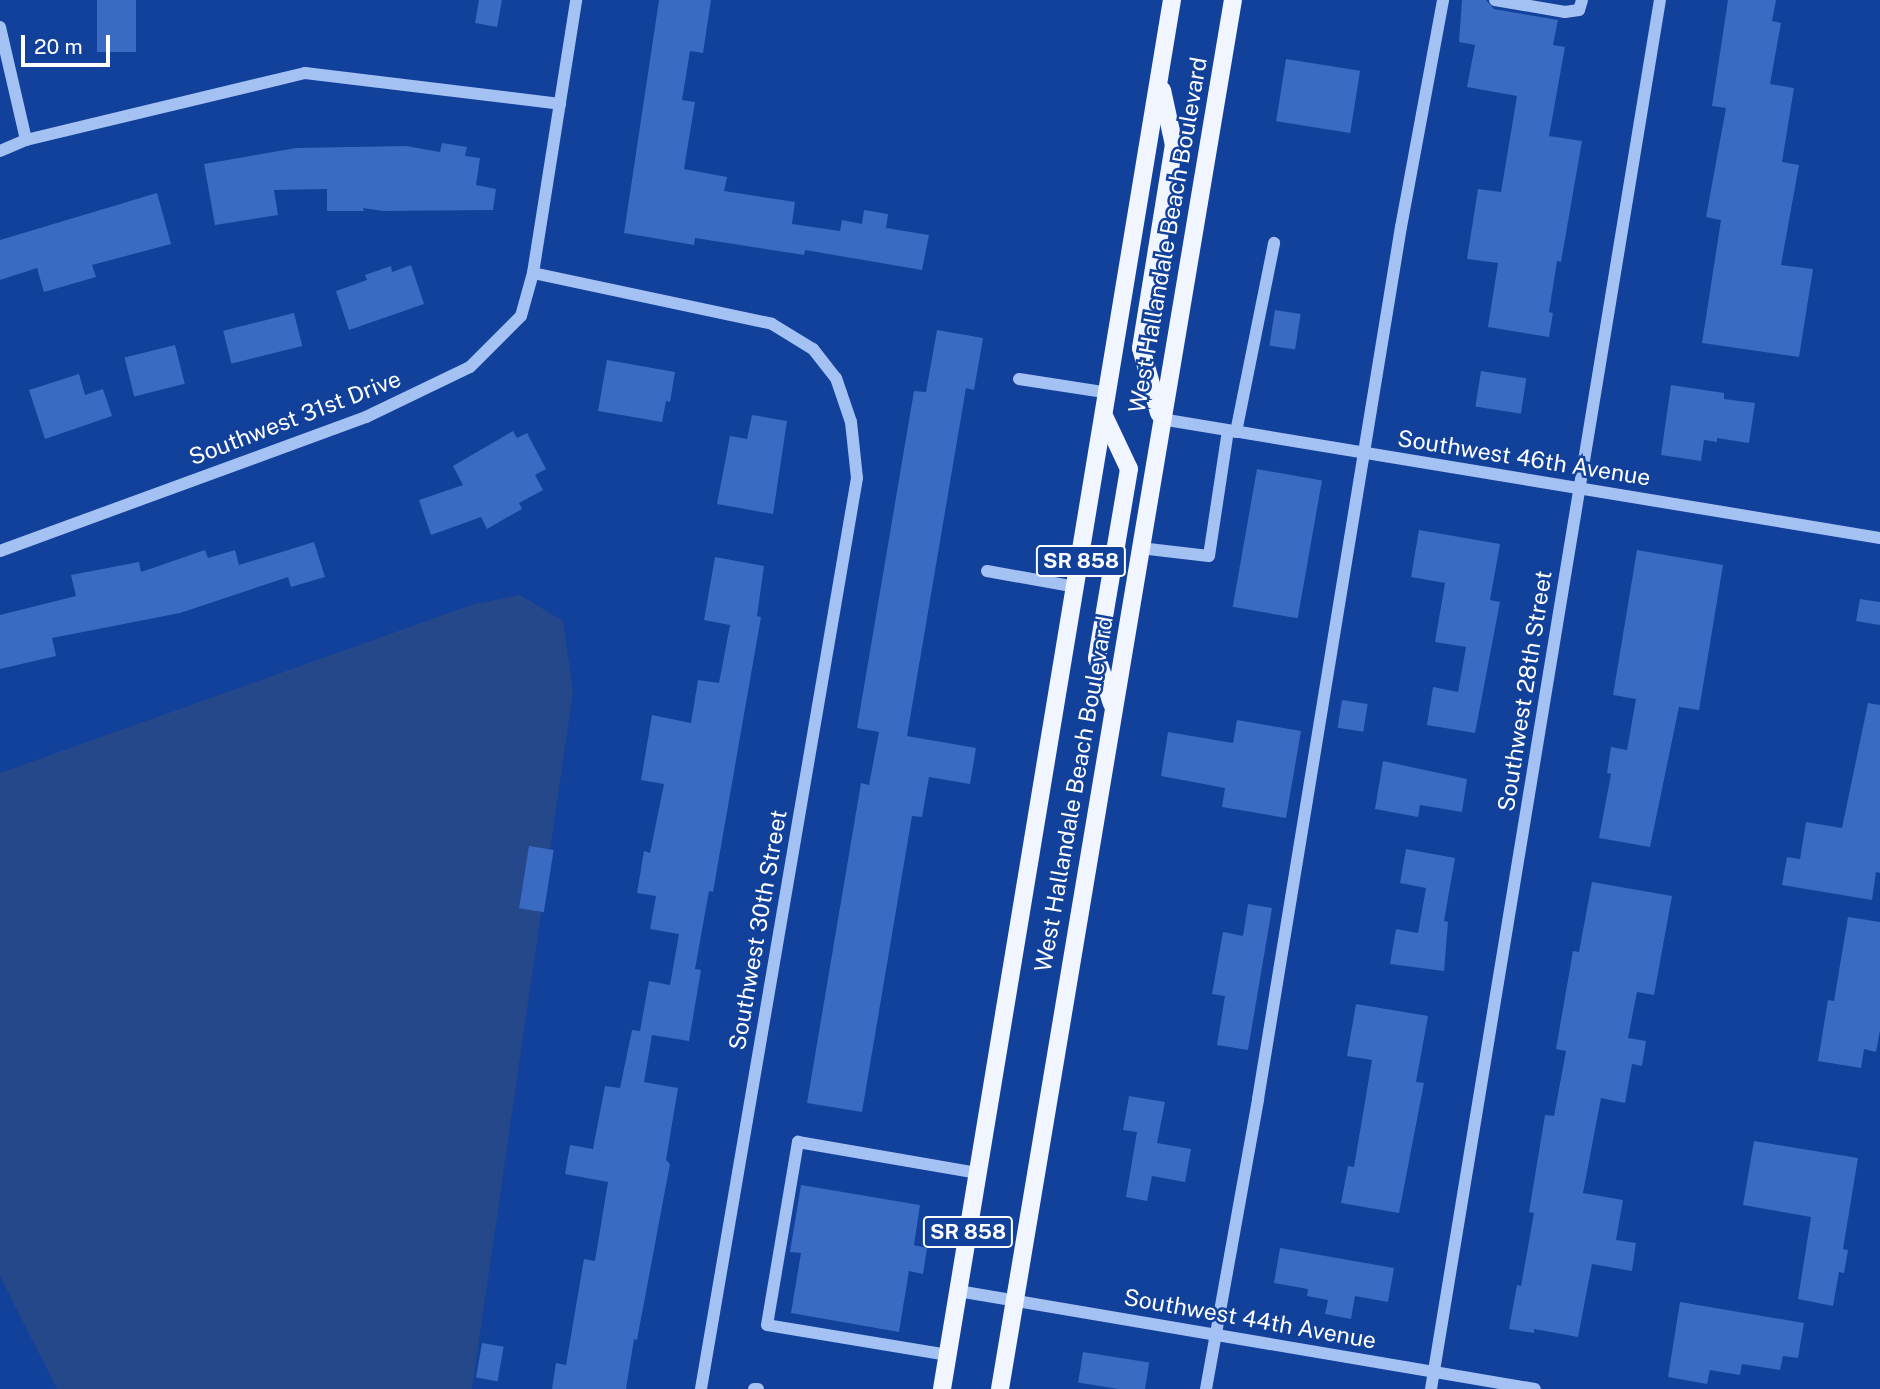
<!DOCTYPE html>
<style>
body{margin:0}
#map{position:relative;width:1880px;height:1389px;overflow:hidden;background:#11419a;font-family:"Public Sans",sans-serif}
div>[style]{position:absolute}
[style*='--x']{left:calc(var(--x)*1px);top:calc(var(--y)*1px);width:calc(var(--w)*1px);rotate:calc(var(--a)*1deg)}
.water>*{inset:0;background:#25488b}
.building>*{inset:0;background:#3a6ac1;transform-origin:0 0}
.minor>*{height:12px;margin:-6px;padding:0 6px;transform-origin:6px;border-radius:6px;background:#a4c1f4}
.major>*{height:18px;margin:-9px;padding:0 9px;transform-origin:9px;border-radius:9px;background:#f1f5ff}
span{translate:-50% -50%;white-space:nowrap;text-align:center;line-height:1.15;-webkit-text-stroke:5px #11419a;paint-order:stroke}
.shield-label span{padding:2px 5px;background:#11419a;border:2px solid;border-radius:5px;-webkit-text-stroke-width:0}
.shield-label{font-size:21px;color:#fff;font-weight:700}
.street-label{font-size:23px;color:#fff}
.scale{position:absolute;left:21px;top:35px;width:89px;height:32px;box-sizing:border-box;border:4px solid #fff;border-top:0;padding-left:9px;font-size:21px;line-height:24px;white-space:nowrap;color:#fff;-webkit-text-stroke:5px #11419a;paint-order:stroke}
</style>
<div id="map">
<div class="water">
<i style="clip-path:polygon(520px 595px,563px 621px,573px 692px,472px 1389px,57px 1389px,0 1276px,0 773px,474px 604px)"></i>
</div>
<div class="building">
<i style="left:97px;top:0;width:39px;height:52px"></i>
<i style="clip-path:polygon(479px 0,502px 0,497px 27px,475px 23px)"></i>
<i style="clip-path:polygon(659px 0,711px 0,703px 53px,690px 51px,682px 100px,695px 102px,684px 169px,727px 177px,724px 191px,795px 202px,792px 224px,840px 231px,842px 220px,862px 224px,864px 210px,888px 214px,886px 228px,929px 235px,922px 270px,805px 250px,804px 255px,695px 238px,694px 245px,624px 233px)"></i>
<i style="clip-path:polygon(1462px 0,1486px 0,1494px 9px,1558px 20px,1553px 45px,1565px 47px,1549px 136px,1582px 141px,1561px 262px,1557px 261px,1549px 312px,1553px 313px,1549px 337px,1488px 327px,1498px 263px,1467px 259px,1478px 189px,1501px 192px,1517px 96px,1467px 87px,1475px 45px,1459px 42px)"></i>
<i style="clip-path:polygon(1728px 0,1776px 0,1772px 21px,1781px 23px,1770px 84px,1794px 88px,1782px 162px,1799px 165px,1781px 265px,1813px 269px,1799px 357px,1702px 343px,1721px 220px,1706px 217px,1726px 108px,1712px 106px)"></i>
<i style="left:1286px;top:59px;width:75px;height:63px;rotate:9deg"></i>
<i style="clip-path:polygon(442px 143px,467px 147px,465px 156px,480px 158px,476px 185px,496px 189px,493px 210px,383px 211px,363px 208px,364px 211px,327px 211px,327px 189px,274px 190px,278px 215px,215px 225px,204px 164px,296px 148px,406px 146px,440px 152px)"></i>
<i style="clip-path:polygon(157px 193px,171px 244px,92px 265px,96px 277px,44px 292px,37px 268px,0 280px,0 240px)"></i>
<i style="clip-path:polygon(411px 265px,424px 304px,349px 330px,336px 291px,367px 280px,365px 275px,391px 266px,392px 272px)"></i>
<i style="left:1275px;top:310px;width:26px;height:36px;rotate:9deg"></i>
<i style="left:294px;top:313px;width:34px;height:73px;rotate:76deg"></i>
<i style="clip-path:polygon(937px 330px,983px 338px,974px 390px,966px 388px,907px 736px,976px 748px,970px 784px,929px 777px,922px 817px,912px 816px,862px 1112px,807px 1103px,861px 783px,869px 785px,879px 732px,857px 728px,914px 391px,926px 392px)"></i>
<i style="left:175px;top:345px;width:40px;height:52px;rotate:76deg"></i>
<i style="clip-path:polygon(607px 360px,675px 372px,670px 402px,666px 401px,662px 422px,598px 411px)"></i>
<i style="left:1481px;top:371px;width:46px;height:36px;rotate:9deg"></i>
<i style="clip-path:polygon(79px 374px,85px 395px,103px 389px,112px 416px,45px 439px,29px 390px)"></i>
<i style="clip-path:polygon(1671px 385px,1724px 393px,1724px 399px,1755px 403px,1749px 443px,1717px 438px,1717px 442px,1704px 440px,1701px 461px,1661px 455px)"></i>
<i style="clip-path:polygon(752px 415px,787px 421px,773px 514px,717px 504px,730px 436px,747px 439px)"></i>
<i style="clip-path:polygon(513px 431px,517px 438px,527px 433px,546px 469px,535px 475px,543px 490px,519px 503px,522px 509px,487px 529px,481px 517px,431px 535px,419px 500px,463px 485px,453px 466px)"></i>
<i style="left:1257px;top:469px;width:66px;height:140px;rotate:10deg"></i>
<i style="clip-path:polygon(1419px 530px,1500px 544px,1490px 600px,1500px 602px,1475px 733px,1427px 725px,1433px 687px,1458px 692px,1466px 647px,1435px 642px,1445px 583px,1411px 577px)"></i>
<i style="clip-path:polygon(314px 542px,325px 577px,291px 587px,288px 577px,180px 613px,52px 638px,56px 656px,0 669px,0 615px,76px 596px,71px 575px,139px 562px,141px 572px,205px 550px,208px 558px,235px 550px,239px 565px)"></i>
<i style="clip-path:polygon(1637px 550px,1723px 565px,1699px 710px,1679px 707px,1650px 847px,1599px 838px,1611px 774px,1607px 773px,1611px 747px,1627px 750px,1636px 699px,1613px 695px)"></i>
<i style="clip-path:polygon(715px 557px,764px 566px,757px 616px,761px 617px,713px 892px,709px 891px,695px 969px,701px 970px,689px 1041px,652px 1035px,644px 1082px,678px 1088px,666px 1160px,670px 1164px,637px 1340px,634px 1339px,626px 1389px,552px 1389px,556px 1363px,566px 1365px,584px 1259px,595px 1261px,608px 1182px,565px 1174px,570px 1145px,593px 1149px,605px 1086px,620px 1088px,632px 1030px,640px 1031px,649px 981px,670px 985px,679px 934px,650px 929px,656px 896px,637px 893px,644px 851px,650px 853px,664px 784px,641px 780px,652px 715px,691px 723px,698px 680px,719px 683px,730px 625px,704px 620px)"></i>
<i style="clip-path:polygon(1860px 599px,1880px 602px,1880px 625px,1856px 621px)"></i>
<i style="left:1342px;top:700px;width:26px;height:28px;rotate:9deg"></i>
<i style="clip-path:polygon(1868px 703px,1880px 705px,1880px 873px,1876px 872px,1872px 900px,1782px 885px,1787px 857px,1800px 859px,1806px 822px,1842px 828px)"></i>
<i style="clip-path:polygon(1237px 720px,1301px 731px,1286px 818px,1222px 807px,1225px 788px,1161px 776px,1168px 732px,1233px 743px)"></i>
<i style="clip-path:polygon(1383px 761px,1467px 779px,1462px 812px,1420px 805px,1418px 817px,1375px 809px)"></i>
<i style="left:529px;top:846px;width:25px;height:63px;rotate:9deg"></i>
<i style="clip-path:polygon(1406px 849px,1455px 858px,1444px 921px,1448px 922px,1444px 971px,1390px 964px,1396px 929px,1418px 933px,1426px 888px,1400px 883px)"></i>
<i style="clip-path:polygon(1592px 882px,1672px 896px,1654px 995px,1637px 992px,1628px 1038px,1646px 1041px,1642px 1066px,1632px 1064px,1625px 1103px,1601px 1098px,1583px 1193px,1623px 1200px,1616px 1240px,1636px 1243px,1632px 1271px,1592px 1264px,1578px 1337px,1534px 1329px,1534px 1333px,1509px 1329px,1517px 1285px,1521px 1286px,1534px 1213px,1529px 1212px,1545px 1115px,1554px 1116px,1566px 1051px,1556px 1049px,1573px 951px,1579px 952px)"></i>
<i style="clip-path:polygon(1248px 904px,1272px 908px,1248px 1050px,1217px 1045px,1225px 996px,1212px 994px,1223px 932px,1243px 936px)"></i>
<i style="clip-path:polygon(1848px 917px,1880px 922px,1880px 1030px,1876px 1052px,1864px 1049px,1861px 1068px,1818px 1061px,1828px 1000px,1834px 1001px)"></i>
<i style="clip-path:polygon(1356px 1004px,1428px 1016px,1416px 1082px,1424px 1083px,1399px 1213px,1341px 1203px,1348px 1166px,1354px 1167px,1372px 1060px,1347px 1056px)"></i>
<i style="clip-path:polygon(1129px 1096px,1165px 1102px,1157px 1143px,1191px 1149px,1185px 1182px,1152px 1176px,1147px 1201px,1126px 1197px,1137px 1132px,1123px 1130px)"></i>
<i style="clip-path:polygon(1754px 1141px,1858px 1158px,1843px 1249px,1848px 1250px,1844px 1273px,1839px 1272px,1833px 1306px,1798px 1299px,1811px 1217px,1743px 1205px)"></i>
<i style="clip-path:polygon(801px 1185px,920px 1205px,914px 1245px,927px 1248px,923px 1274px,909px 1271px,899px 1332px,791px 1313px,801px 1253px,790px 1252px)"></i>
<i style="clip-path:polygon(1280px 1248px,1394px 1268px,1388px 1302px,1355px 1296px,1351px 1319px,1325px 1314px,1328px 1300px,1307px 1296px,1308px 1289px,1274px 1283px)"></i>
<i style="clip-path:polygon(1680px 1302px,1804px 1323px,1798px 1358px,1783px 1356px,1780px 1370px,1742px 1364px,1740px 1375px,1710px 1370px,1707px 1384px,1668px 1377px)"></i>
<i style="left:482px;top:1343px;width:22px;height:35px;rotate:10deg"></i>
<i style="left:1083px;top:1352px;width:67px;height:31px;rotate:9deg"></i>
</div>
<div class="minor">
<i style="--x:1495;--y:0;--w:71;--a:9.7"></i>
<i style="--x:1565;--y:12;--w:14;--a:-8"></i>
<i style="--x:1579;--y:10;--w:10;--a:-73"></i>
<i style="--x:0;--y:27;--w:116;--a:77"></i>
<i style="--x:0;--y:151;--w:28;--a:-23"></i>
<i style="--x:26;--y:140;--w:287;--a:-13.5"></i>
<i style="--x:305;--y:73;--w:257;--a:6.9"></i>
<i style="--x:533;--y:273;--w:244;--a:12"></i>
<i style="--x:772;--y:324;--w:48;--a:31.4"></i>
<i style="--x:813;--y:349;--w:37;--a:52"></i>
<i style="--x:836;--y:378;--w:46;--a:71.2"></i>
<i style="--x:851;--y:422;--w:56;--a:83.9"></i>
<i style="--x:857;--y:478;--w:924;--a:99.72"></i>
<i style="--x:1019;--y:379;--w:91;--a:8.8"></i>
<i style="--x:1161;--y:419;--w:729;--a:9.4"></i>
<i style="--x:1236;--y:432;--w:193;--a:-78.6"></i>
<i style="--x:1140;--y:548;--w:69;--a:6.6"></i>
<i style="--x:1209;--y:556;--w:126;--a:-81.4"></i>
<i style="--x:0;--y:551;--w:390;--a:-20.1"></i>
<i style="--x:366;--y:417;--w:115;--a:-25.7"></i>
<i style="--x:470;--y:367;--w:72;--a:-45"></i>
<i style="--x:521;--y:316;--w:45;--a:-74.4"></i>
<i style="--x:533;--y:273;--w:276;--a:-81"></i>
<i style="--x:987;--y:571;--w:90;--a:10.2"></i>
<i style="--x:958;--y:1291;--w:585;--a:9.64"></i>
<i style="--x:948;--y:1355;--w:183;--a:-170.6"></i>
<i style="--x:767;--y:1325;--w:186;--a:-80.4"></i>
<i style="--x:798;--y:1142;--w:183;--a:9.8"></i>
<i style="--x:754;--y:1389;--w:4;--a:0"></i>
<i style="--x:1206;--y:1389;--w:295;--a:-79.8"></i>
<i style="--x:1258;--y:1099;--w:884;--a:-80.69"></i>
<i style="--x:1401;--y:227;--w:231;--a:-79.5"></i>
<i style="--x:1431;--y:1389;--w:1408;--a:-80.64"></i>
</div>
<div class="major">
<i style="--x:1159;--y:413;--w:67;--a:-105.5"></i>
<i style="--x:1141;--y:348;--w:206;--a:-80.8"></i>
<i style="--x:1174;--y:145;--w:56;--a:-102.3"></i>
<i style="--x:1105;--y:418;--w:56;--a:64.8"></i>
<i style="--x:1129;--y:469;--w:192;--a:99.6"></i>
<i style="--x:1097;--y:658;--w:48;--a:71.9"></i>
<i style="--x:942;--y:1389;--w:1408;--a:-80.6"></i>
<i style="--x:1000;--y:1389;--w:1408;--a:-80.48"></i>
</div>
<div class="shield-label">
<span style="left:1081px;top:561px">SR 858</span>
<span style="left:968px;top:1232px">SR 858</span>
</div>
<div class="street-label">
<span style="left:1168px;top:235px;rotate:-80deg">West Hallandale Beach Boulevard</span>
<span style="left:295px;top:418px;rotate:-21deg">Southwest 31st Drive</span>
<span style="left:1524px;top:458px;rotate:9deg">Southwest 46th Avenue</span>
<span style="left:1525px;top:691px;rotate:-81deg">Southwest 28th Street</span>
<span style="left:1074px;top:794px;rotate:-80deg">West Hallandale Beach Boulevard</span>
<span style="left:758px;top:930px;rotate:-80deg">Southwest 30th Street</span>
<span style="left:1250px;top:1319px;rotate:10deg">Southwest 44th Avenue</span>
</div>
<div class="scale">20 m</div>
</div>
